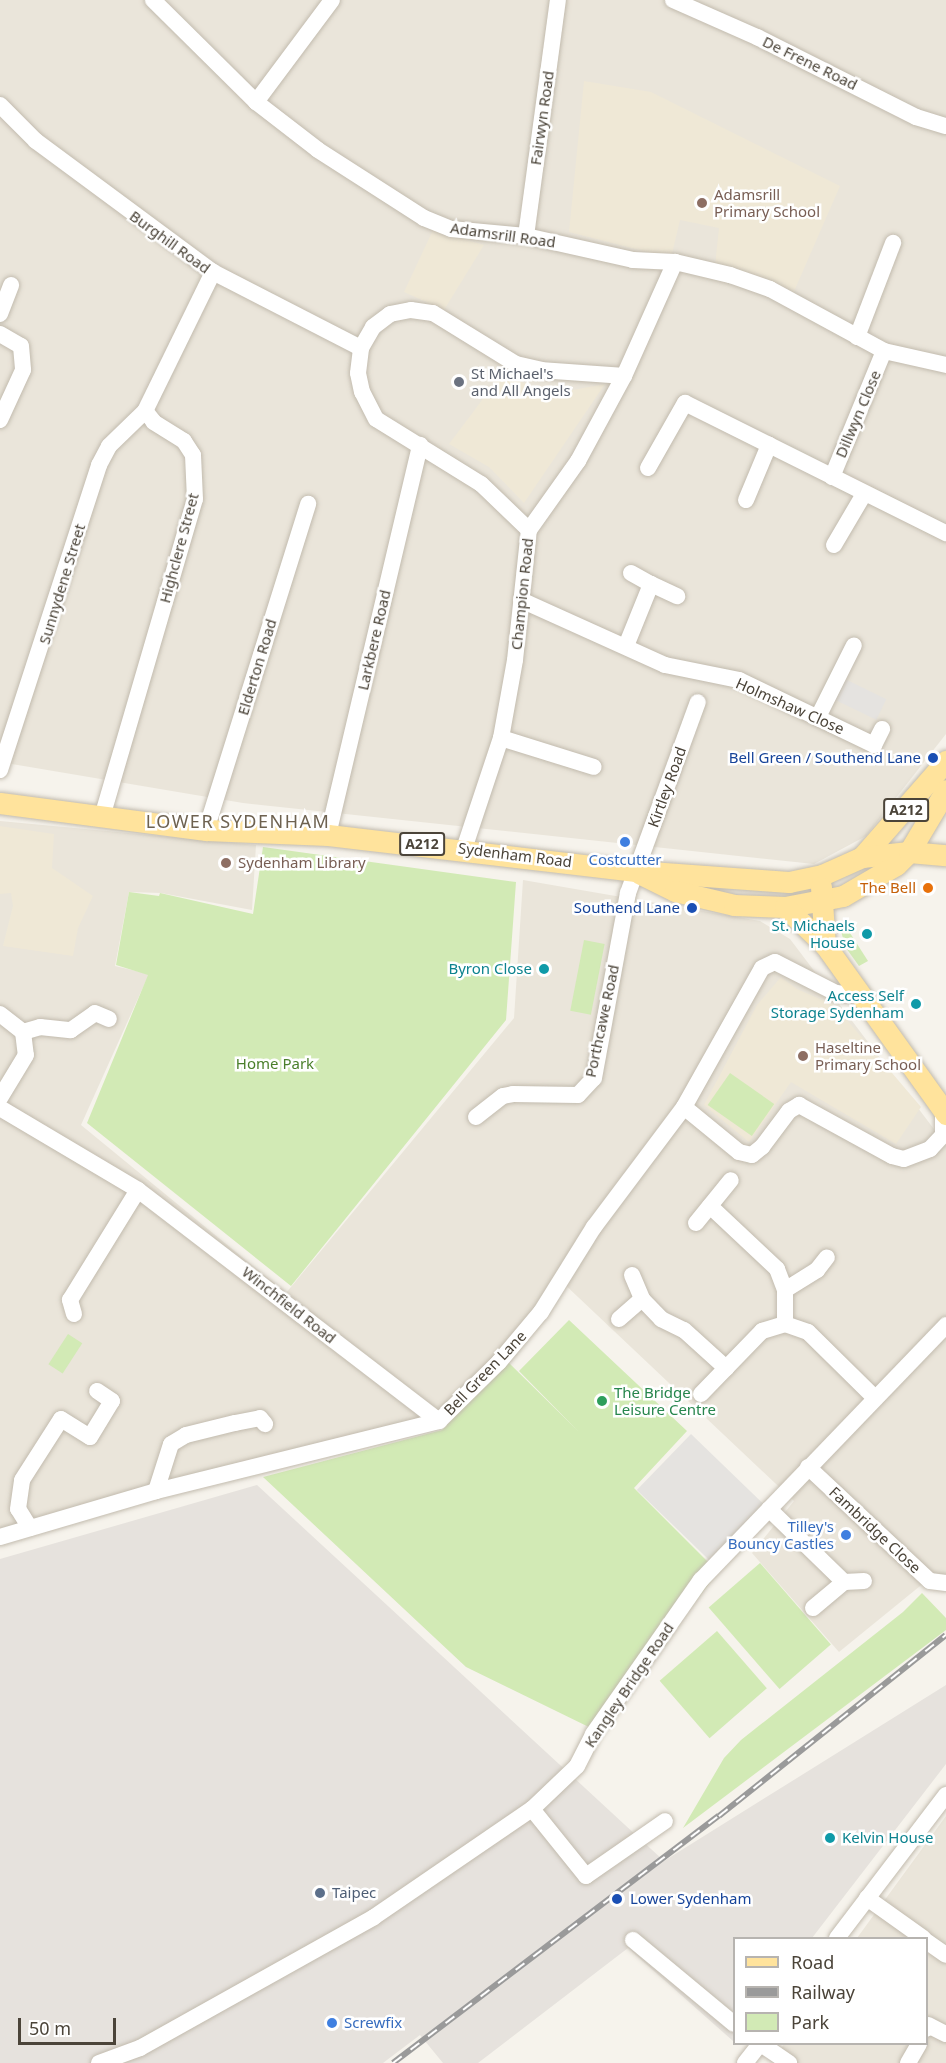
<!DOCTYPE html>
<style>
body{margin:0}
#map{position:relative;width:946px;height:2063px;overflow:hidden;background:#f6f3ec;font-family:"Noto Sans",sans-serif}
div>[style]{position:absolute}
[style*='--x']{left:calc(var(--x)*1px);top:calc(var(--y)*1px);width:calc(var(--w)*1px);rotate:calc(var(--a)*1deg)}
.residential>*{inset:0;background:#eae5da}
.industrial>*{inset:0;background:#e6e2dd}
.education>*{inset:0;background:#efe8d6}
.green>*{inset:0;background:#d2eab5;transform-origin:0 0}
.parking>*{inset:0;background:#e5e3e0;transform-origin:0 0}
.roads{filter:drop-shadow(0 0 2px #c2bbae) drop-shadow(0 0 2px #c2bbae)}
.minor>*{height:16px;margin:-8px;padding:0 8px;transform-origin:8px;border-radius:8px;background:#fff}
.major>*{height:21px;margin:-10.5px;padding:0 10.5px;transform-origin:10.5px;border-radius:10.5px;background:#ffe39c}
.rail>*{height:6px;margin-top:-3px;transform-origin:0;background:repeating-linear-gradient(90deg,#fff 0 11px,#9a9a9a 0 22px);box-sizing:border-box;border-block:2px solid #9a9a9a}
.dots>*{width:16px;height:16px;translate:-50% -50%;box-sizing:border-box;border:3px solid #fff;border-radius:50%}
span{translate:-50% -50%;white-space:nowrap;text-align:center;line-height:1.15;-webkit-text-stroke:5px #fff;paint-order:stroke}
.shield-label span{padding:2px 4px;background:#fff;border:2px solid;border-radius:4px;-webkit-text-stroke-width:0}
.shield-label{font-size:14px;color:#4b4439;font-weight:700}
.street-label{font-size:15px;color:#4b4439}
.education-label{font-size:15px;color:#785e54}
.left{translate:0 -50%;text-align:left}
.worship-label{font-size:15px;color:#5b616d}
.transit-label{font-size:15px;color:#164399}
.right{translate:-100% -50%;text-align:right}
.shop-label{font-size:15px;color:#366cbe}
.food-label{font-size:15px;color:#c56008}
.culture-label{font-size:15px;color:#0d838f}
.park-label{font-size:15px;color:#4a7f2a}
.leisure-label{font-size:15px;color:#27864d}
.service-label{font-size:15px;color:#4e5e75}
.quarter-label{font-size:18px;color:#6e6250;letter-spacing:1.5px}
.legend{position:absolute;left:733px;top:1937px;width:195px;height:108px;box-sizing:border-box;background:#fff;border:2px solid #b7b4b0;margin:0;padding:8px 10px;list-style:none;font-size:18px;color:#4b4439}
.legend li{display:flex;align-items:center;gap:12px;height:30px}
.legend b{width:30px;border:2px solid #b7b4b0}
.scale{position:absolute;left:18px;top:2018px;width:98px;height:27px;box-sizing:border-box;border:3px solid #4b4439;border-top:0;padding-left:8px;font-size:18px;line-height:21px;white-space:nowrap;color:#4b4439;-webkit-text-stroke:4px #fff;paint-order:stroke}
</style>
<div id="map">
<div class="residential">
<i style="clip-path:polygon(0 0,946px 0,946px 734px,866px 836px,814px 864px,243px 803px,0 762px)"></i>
<i style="clip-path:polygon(0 821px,256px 845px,252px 910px,161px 893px,129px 892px,115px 966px,149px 974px,81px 1125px,286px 1293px,514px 1018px,523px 880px,760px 921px,790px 939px,946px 1145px,946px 1575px,925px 1582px,839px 1652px,752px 1553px,794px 1501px,560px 1280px,488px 1368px,430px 1416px,0 1531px)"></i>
<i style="clip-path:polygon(946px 1816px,946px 2063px,773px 2063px,784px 2044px,926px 2044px,926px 1938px,857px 1938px)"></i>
</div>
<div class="industrial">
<i style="clip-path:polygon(257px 1485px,664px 1861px,946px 1685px,946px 1764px,812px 1938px,734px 1938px,733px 2041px,628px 1948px,478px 2063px,443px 2063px,420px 2035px,383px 2063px,0 2063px,0 1559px)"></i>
</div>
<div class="education">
<i style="clip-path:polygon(584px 81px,651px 92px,840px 186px,792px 296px,715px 266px,719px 228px,680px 220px,671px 258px,569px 232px)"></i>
<i style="clip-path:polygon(433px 230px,484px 245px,444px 310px,404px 292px)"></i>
<i style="clip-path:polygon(501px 375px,542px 389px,573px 390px,605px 384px,524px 503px,489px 467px,449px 444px)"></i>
<i style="clip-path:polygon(0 826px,54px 834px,52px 868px,93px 896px,78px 928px,73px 956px,3px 946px,13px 906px,11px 893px,0 894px)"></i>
<i style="clip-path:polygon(781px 977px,797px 989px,843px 1009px,841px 1013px,921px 1107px,896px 1144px,791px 1082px,749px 1142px,704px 1105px,757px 1005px)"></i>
</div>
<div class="green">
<i style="clip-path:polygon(263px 847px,516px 882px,506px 1020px,291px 1286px,87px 1123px,148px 975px,116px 965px,129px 892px,159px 896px,160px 893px,253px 914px)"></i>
<i style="clip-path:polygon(843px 922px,868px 961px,859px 966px,846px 948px,839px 925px)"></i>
<i style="left:584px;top:940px;width:21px;height:72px;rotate:11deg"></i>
<i style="left:730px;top:1073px;width:54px;height:39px;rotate:35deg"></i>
<i style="clip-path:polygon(569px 1320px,687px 1431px,634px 1488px,718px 1572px,597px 1731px,466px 1667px,263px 1477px,442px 1430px,508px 1362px,578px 1431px,519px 1371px)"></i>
<i style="left:68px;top:1334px;width:17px;height:36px;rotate:33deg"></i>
<i style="left:760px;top:1563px;width:108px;height:68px;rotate:49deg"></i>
<i style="clip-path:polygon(922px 1593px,946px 1618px,946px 1630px,683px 1828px,724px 1758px,741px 1740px,903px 1612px)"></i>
<i style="left:717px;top:1631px;width:76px;height:76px;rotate:49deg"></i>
</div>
<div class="parking">
<i style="left:845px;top:679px;width:46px;height:23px;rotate:26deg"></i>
<i style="left:691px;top:1434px;width:112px;height:78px;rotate:44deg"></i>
</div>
<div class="roads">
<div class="minor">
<i style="--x:153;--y:0;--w:145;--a:44.7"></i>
<i style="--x:256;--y:102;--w:78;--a:37.7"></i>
<i style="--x:318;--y:150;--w:126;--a:32.7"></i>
<i style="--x:424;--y:218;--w:29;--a:22"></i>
<i style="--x:451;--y:229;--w:75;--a:5.3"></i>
<i style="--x:526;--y:236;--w:110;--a:12.6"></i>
<i style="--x:633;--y:260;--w:42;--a:2.7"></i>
<i style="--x:675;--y:262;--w:57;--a:13.3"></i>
<i style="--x:730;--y:275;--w:42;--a:19.3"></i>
<i style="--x:770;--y:289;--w:130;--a:28.5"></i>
<i style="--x:884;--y:351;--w:64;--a:12.7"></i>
<i style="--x:673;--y:0;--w:92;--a:23.8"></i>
<i style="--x:757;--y:37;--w:178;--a:26.7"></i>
<i style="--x:916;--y:117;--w:31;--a:17"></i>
<i style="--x:256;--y:102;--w:127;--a:-53.3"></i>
<i style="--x:0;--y:105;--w:51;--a:45"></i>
<i style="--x:36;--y:141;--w:220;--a:36.5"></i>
<i style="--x:213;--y:272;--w:166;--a:27.2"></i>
<i style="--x:526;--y:236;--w:238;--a:-82.3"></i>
<i style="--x:0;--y:314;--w:31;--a:-69"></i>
<i style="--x:0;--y:334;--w:24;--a:30"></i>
<i style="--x:21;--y:346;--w:24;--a:85"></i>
<i style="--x:23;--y:370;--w:55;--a:114.7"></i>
<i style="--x:857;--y:337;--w:101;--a:-69"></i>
<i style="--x:648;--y:468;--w:75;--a:-60.4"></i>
<i style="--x:685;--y:403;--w:292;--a:26.5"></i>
<i style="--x:832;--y:477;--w:136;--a:-67.6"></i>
<i style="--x:746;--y:500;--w:60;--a:-67.3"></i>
<i style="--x:529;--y:530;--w:66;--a:-136.2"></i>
<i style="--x:481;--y:484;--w:123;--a:-148.2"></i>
<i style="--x:376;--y:419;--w:30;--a:-117"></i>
<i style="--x:362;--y:392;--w:19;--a:-102"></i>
<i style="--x:358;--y:373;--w:25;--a:-83"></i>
<i style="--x:361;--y:348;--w:24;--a:-60"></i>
<i style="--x:373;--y:327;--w:21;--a:-37"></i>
<i style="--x:390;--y:314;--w:21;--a:-11"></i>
<i style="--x:411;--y:310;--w:22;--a:8"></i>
<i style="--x:433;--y:313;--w:97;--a:31.6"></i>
<i style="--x:516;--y:364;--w:26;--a:13"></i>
<i style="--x:541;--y:370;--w:83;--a:4.1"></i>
<i style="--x:834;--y:545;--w:59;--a:-59.5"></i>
<i style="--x:631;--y:573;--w:23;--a:29"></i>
<i style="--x:521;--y:600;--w:158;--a:24.3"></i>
<i style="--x:665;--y:665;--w:76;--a:11.5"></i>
<i style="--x:739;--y:680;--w:150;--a:25.7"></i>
<i style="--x:874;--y:745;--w:18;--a:-63"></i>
<i style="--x:626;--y:646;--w:67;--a:-68"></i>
<i style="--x:651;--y:584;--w:29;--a:25"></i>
<i style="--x:818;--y:717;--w:80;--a:-63.4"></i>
<i style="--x:501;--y:738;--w:97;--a:17.3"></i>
<i style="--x:0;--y:770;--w:321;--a:-72"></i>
<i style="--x:99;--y:465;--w:21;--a:-62"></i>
<i style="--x:109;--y:446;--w:50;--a:-44.2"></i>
<i style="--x:102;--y:817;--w:331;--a:-73.7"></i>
<i style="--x:195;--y:499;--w:44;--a:-92.6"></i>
<i style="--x:193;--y:455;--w:17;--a:-123"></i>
<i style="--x:184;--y:441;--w:36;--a:-148"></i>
<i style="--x:154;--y:422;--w:14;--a:-129"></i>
<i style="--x:145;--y:411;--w:155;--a:-63.9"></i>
<i style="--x:206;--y:830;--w:342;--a:-72.6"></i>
<i style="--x:328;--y:835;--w:401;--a:-76.7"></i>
<i style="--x:464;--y:849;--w:117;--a:-71.6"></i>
<i style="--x:501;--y:738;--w:79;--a:-79.8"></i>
<i style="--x:515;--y:660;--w:131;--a:-83.9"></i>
<i style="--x:529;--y:530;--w:85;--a:-54.6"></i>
<i style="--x:578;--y:461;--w:97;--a:-61.6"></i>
<i style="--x:624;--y:376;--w:125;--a:-65.9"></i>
<i style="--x:0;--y:1014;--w:29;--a:38"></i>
<i style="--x:23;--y:1032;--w:23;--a:83"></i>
<i style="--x:26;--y:1055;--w:50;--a:121.2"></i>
<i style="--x:23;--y:1032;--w:18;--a:-16"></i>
<i style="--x:40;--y:1027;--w:31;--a:6"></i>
<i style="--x:71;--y:1030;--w:29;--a:-35"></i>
<i style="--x:95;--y:1013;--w:15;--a:23"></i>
<i style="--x:684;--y:1107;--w:71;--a:39.3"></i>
<i style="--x:739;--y:1152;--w:13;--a:13"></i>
<i style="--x:752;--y:1155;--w:13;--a:-39"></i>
<i style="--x:762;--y:1147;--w:45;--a:-53.1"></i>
<i style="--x:789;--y:1111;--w:12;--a:-31"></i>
<i style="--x:799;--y:1105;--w:106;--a:28.7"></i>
<i style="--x:892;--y:1156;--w:12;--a:14"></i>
<i style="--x:904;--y:1159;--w:28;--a:-21"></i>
<i style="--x:930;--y:1149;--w:19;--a:-47"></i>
<i style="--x:943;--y:1135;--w:24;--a:-90"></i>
<i style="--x:0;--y:1108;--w:161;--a:30.7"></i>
<i style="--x:138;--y:1190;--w:379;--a:37.5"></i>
<i style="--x:476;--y:1117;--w:34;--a:-38"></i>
<i style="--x:503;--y:1096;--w:10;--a:-11"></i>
<i style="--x:513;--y:1094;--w:65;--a:0.9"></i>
<i style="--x:578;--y:1095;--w:23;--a:-47"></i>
<i style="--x:594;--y:1078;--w:188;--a:-79.6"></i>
<i style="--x:628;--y:893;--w:203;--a:-69.9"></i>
<i style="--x:710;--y:1206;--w:92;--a:43.2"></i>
<i style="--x:777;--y:1269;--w:22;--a:69"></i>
<i style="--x:785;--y:1290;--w:34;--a:90"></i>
<i style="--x:696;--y:1223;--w:55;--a:-50.9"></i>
<i style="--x:632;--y:1275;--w:26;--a:67"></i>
<i style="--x:642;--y:1299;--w:28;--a:46"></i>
<i style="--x:661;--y:1319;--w:25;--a:26"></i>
<i style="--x:684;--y:1330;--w:57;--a:42.1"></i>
<i style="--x:785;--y:1290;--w:38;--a:-32"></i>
<i style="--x:817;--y:1270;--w:16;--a:-52"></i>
<i style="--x:74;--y:1314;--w:15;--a:-106"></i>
<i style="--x:70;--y:1300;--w:129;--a:-58.3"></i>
<i style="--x:619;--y:1319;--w:30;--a:-41"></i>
<i style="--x:701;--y:1394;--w:88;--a:-45.9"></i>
<i style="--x:762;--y:1331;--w:24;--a:-17"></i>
<i style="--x:785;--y:1324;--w:24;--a:19"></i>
<i style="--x:808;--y:1332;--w:93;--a:44.6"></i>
<i style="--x:808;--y:1467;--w:167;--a:43.1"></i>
<i style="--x:930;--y:1581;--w:16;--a:7"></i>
<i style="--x:156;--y:1491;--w:49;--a:-72.3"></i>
<i style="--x:171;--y:1444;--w:17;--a:-31"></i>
<i style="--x:186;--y:1435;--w:50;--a:-13.8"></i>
<i style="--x:235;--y:1423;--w:25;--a:-11"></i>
<i style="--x:260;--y:1418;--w:8;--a:50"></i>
<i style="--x:769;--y:1509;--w:105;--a:44.2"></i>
<i style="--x:30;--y:1528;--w:22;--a:-122"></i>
<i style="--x:18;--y:1509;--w:29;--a:-82"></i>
<i style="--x:22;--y:1480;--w:72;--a:-57.4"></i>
<i style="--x:61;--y:1419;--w:34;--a:32"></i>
<i style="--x:90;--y:1437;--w:42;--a:-58.6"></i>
<i style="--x:112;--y:1401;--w:18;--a:-146"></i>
<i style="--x:0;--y:1537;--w:163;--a:-16.4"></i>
<i style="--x:156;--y:1491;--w:292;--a:-13.9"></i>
<i style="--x:439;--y:1421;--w:84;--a:-44.5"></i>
<i style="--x:499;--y:1362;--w:65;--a:-50"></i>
<i style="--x:541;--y:1312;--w:100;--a:-58.1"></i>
<i style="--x:594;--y:1227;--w:150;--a:-53.1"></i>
<i style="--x:684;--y:1107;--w:159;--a:-60.7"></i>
<i style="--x:762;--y:968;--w:14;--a:-25"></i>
<i style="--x:775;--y:962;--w:68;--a:26.9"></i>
<i style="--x:836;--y:993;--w:25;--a:7"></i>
<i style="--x:813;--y:1608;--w:40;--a:-40"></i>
<i style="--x:844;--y:1582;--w:20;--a:-3"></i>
<i style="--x:532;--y:1809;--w:86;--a:51.1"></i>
<i style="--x:586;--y:1876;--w:96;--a:-34.8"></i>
<i style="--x:867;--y:1898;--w:69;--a:35.5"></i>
<i style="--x:837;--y:1938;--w:180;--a:-52.7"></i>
<i style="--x:633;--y:1940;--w:131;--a:39.7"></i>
<i style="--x:926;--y:1941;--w:24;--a:35"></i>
<i style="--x:926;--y:2029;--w:4;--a:-63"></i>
<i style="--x:928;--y:2025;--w:20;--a:27"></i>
<i style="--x:761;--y:2044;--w:34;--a:34"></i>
<i style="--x:99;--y:2063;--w:44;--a:-20.1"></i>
<i style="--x:140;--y:2048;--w:268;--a:-29.2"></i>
<i style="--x:374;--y:1917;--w:191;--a:-34.4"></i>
<i style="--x:532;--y:1809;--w:62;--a:-43.7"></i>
<i style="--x:577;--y:1766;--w:36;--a:-63"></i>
<i style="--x:593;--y:1734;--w:188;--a:-55"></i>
<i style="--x:701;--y:1580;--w:354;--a:-46.1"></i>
<i style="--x:745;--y:2063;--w:24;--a:-52"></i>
<i style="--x:908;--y:2063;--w:22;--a:-60"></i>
</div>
<div class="major">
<i style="--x:0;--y:803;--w:208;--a:7.5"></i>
<i style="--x:206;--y:830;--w:122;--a:2.3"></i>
<i style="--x:328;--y:835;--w:310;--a:6.7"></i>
<i style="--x:636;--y:871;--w:153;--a:4.1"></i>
<i style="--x:789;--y:882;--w:34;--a:-12"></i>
<i style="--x:822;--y:875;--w:44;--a:-24.2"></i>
<i style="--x:862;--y:857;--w:128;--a:-48.8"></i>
<i style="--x:862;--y:857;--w:47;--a:-6.1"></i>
<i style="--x:909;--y:852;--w:37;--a:5"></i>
<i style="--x:639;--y:873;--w:40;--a:26.6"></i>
<i style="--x:675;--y:891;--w:61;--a:13.3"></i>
<i style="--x:734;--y:905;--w:51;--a:2.2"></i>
<i style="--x:785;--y:907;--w:59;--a:-10.7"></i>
<i style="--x:843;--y:896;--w:61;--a:-30.3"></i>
<i style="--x:896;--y:865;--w:18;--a:-45"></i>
<i style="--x:909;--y:852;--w:72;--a:-59.2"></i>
<i style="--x:821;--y:887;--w:58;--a:86.1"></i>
<i style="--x:785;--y:907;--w:55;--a:43.5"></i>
<i style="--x:825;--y:945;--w:208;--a:54.4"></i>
</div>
</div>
<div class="rail">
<i style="--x:393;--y:2063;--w:409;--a:-37.2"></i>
<i style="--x:719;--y:1816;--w:290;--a:-38.6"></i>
</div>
<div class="dots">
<i style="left:702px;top:203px;background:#8d6e63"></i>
<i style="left:459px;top:382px;background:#6b7280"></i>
<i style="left:933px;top:758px;background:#1a4fb4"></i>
<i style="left:625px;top:842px;background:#3f7fe0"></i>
<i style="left:226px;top:863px;background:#8d6e63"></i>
<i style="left:928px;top:888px;background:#e8710a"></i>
<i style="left:692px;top:908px;background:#1a4fb4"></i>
<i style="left:867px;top:934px;background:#0f9aa8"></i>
<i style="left:544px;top:969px;background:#0f9aa8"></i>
<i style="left:916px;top:1004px;background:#0f9aa8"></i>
<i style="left:803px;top:1056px;background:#8d6e63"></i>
<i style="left:602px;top:1401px;background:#2e9e5b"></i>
<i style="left:846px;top:1535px;background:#3f7fe0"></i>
<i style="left:830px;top:1838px;background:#0f9aa8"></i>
<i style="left:320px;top:1893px;background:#5c6f8a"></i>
<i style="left:617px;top:1899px;background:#1a4fb4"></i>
<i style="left:332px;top:2023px;background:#3f7fe0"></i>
</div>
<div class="shield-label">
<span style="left:906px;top:810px">A212</span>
<span style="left:422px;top:844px">A212</span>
</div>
<div class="street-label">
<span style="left:810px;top:63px;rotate:26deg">De Frene Road</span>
<span style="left:542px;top:118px;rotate:-82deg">Fairwyn Road</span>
<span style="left:503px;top:235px;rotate:8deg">Adamsrill Road</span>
<span style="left:170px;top:242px;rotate:36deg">Burghill Road</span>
<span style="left:858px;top:414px;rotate:-67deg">Dillwyn Close</span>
<span style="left:179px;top:548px;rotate:-75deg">Highclere Street</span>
<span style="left:62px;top:584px;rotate:-73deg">Sunnydene Street</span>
<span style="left:522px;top:594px;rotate:-84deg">Champion Road</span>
<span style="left:374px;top:640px;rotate:-77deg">Larkbere Road</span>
<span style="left:257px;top:667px;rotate:-73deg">Elderton Road</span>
<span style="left:790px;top:706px;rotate:24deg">Holmshaw Close</span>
<span style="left:667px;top:787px;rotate:-70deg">Kirtley Road</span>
<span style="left:515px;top:855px;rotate:7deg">Sydenham Road</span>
<span style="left:602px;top:1021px;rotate:-78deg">Porthcawe Road</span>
<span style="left:289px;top:1305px;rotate:38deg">Winchfield Road</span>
<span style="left:485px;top:1373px;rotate:-46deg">Bell Green Lane</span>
<span style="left:875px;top:1530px;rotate:43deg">Fambridge Close</span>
<span style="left:629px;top:1685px;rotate:-56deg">Kangley Bridge Road</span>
</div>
<div class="education-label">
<span class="left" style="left:714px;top:203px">Adamsrill<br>Primary School</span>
<span class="left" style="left:238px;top:863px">Sydenham Library</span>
<span class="left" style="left:815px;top:1056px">Haseltine<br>Primary School</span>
</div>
<div class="worship-label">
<span class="left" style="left:471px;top:382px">St Michael's<br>and All Angels</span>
</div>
<div class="transit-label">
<span class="right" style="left:921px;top:758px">Bell Green / Southend Lane</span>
<span class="right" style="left:680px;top:908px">Southend Lane</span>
<span class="left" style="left:630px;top:1899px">Lower Sydenham</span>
</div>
<div class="shop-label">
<span style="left:625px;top:860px">Costcutter</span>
<span class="right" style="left:834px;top:1535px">Tilley's<br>Bouncy Castles</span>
<span class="left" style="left:344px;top:2023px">Screwfix</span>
</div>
<div class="food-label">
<span class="right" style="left:916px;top:888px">The Bell</span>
</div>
<div class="culture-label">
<span class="right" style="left:855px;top:934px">St. Michaels<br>House</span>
<span class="right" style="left:532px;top:969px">Byron Close</span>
<span class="right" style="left:904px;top:1004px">Access Self<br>Storage Sydenham</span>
<span class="left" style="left:842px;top:1838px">Kelvin House</span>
</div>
<div class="park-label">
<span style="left:275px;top:1064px">Home Park</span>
</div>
<div class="leisure-label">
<span class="left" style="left:614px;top:1401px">The Bridge<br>Leisure Centre</span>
</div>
<div class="service-label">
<span class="left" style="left:332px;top:1893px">Taipec</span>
</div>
<div class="quarter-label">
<span style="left:238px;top:821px">LOWER SYDENHAM</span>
</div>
<ul class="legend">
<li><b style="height:8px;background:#ffe39c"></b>Road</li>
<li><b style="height:8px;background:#9a9a9a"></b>Railway</li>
<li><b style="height:16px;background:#d2eab5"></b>Park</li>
</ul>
<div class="scale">50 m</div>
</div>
